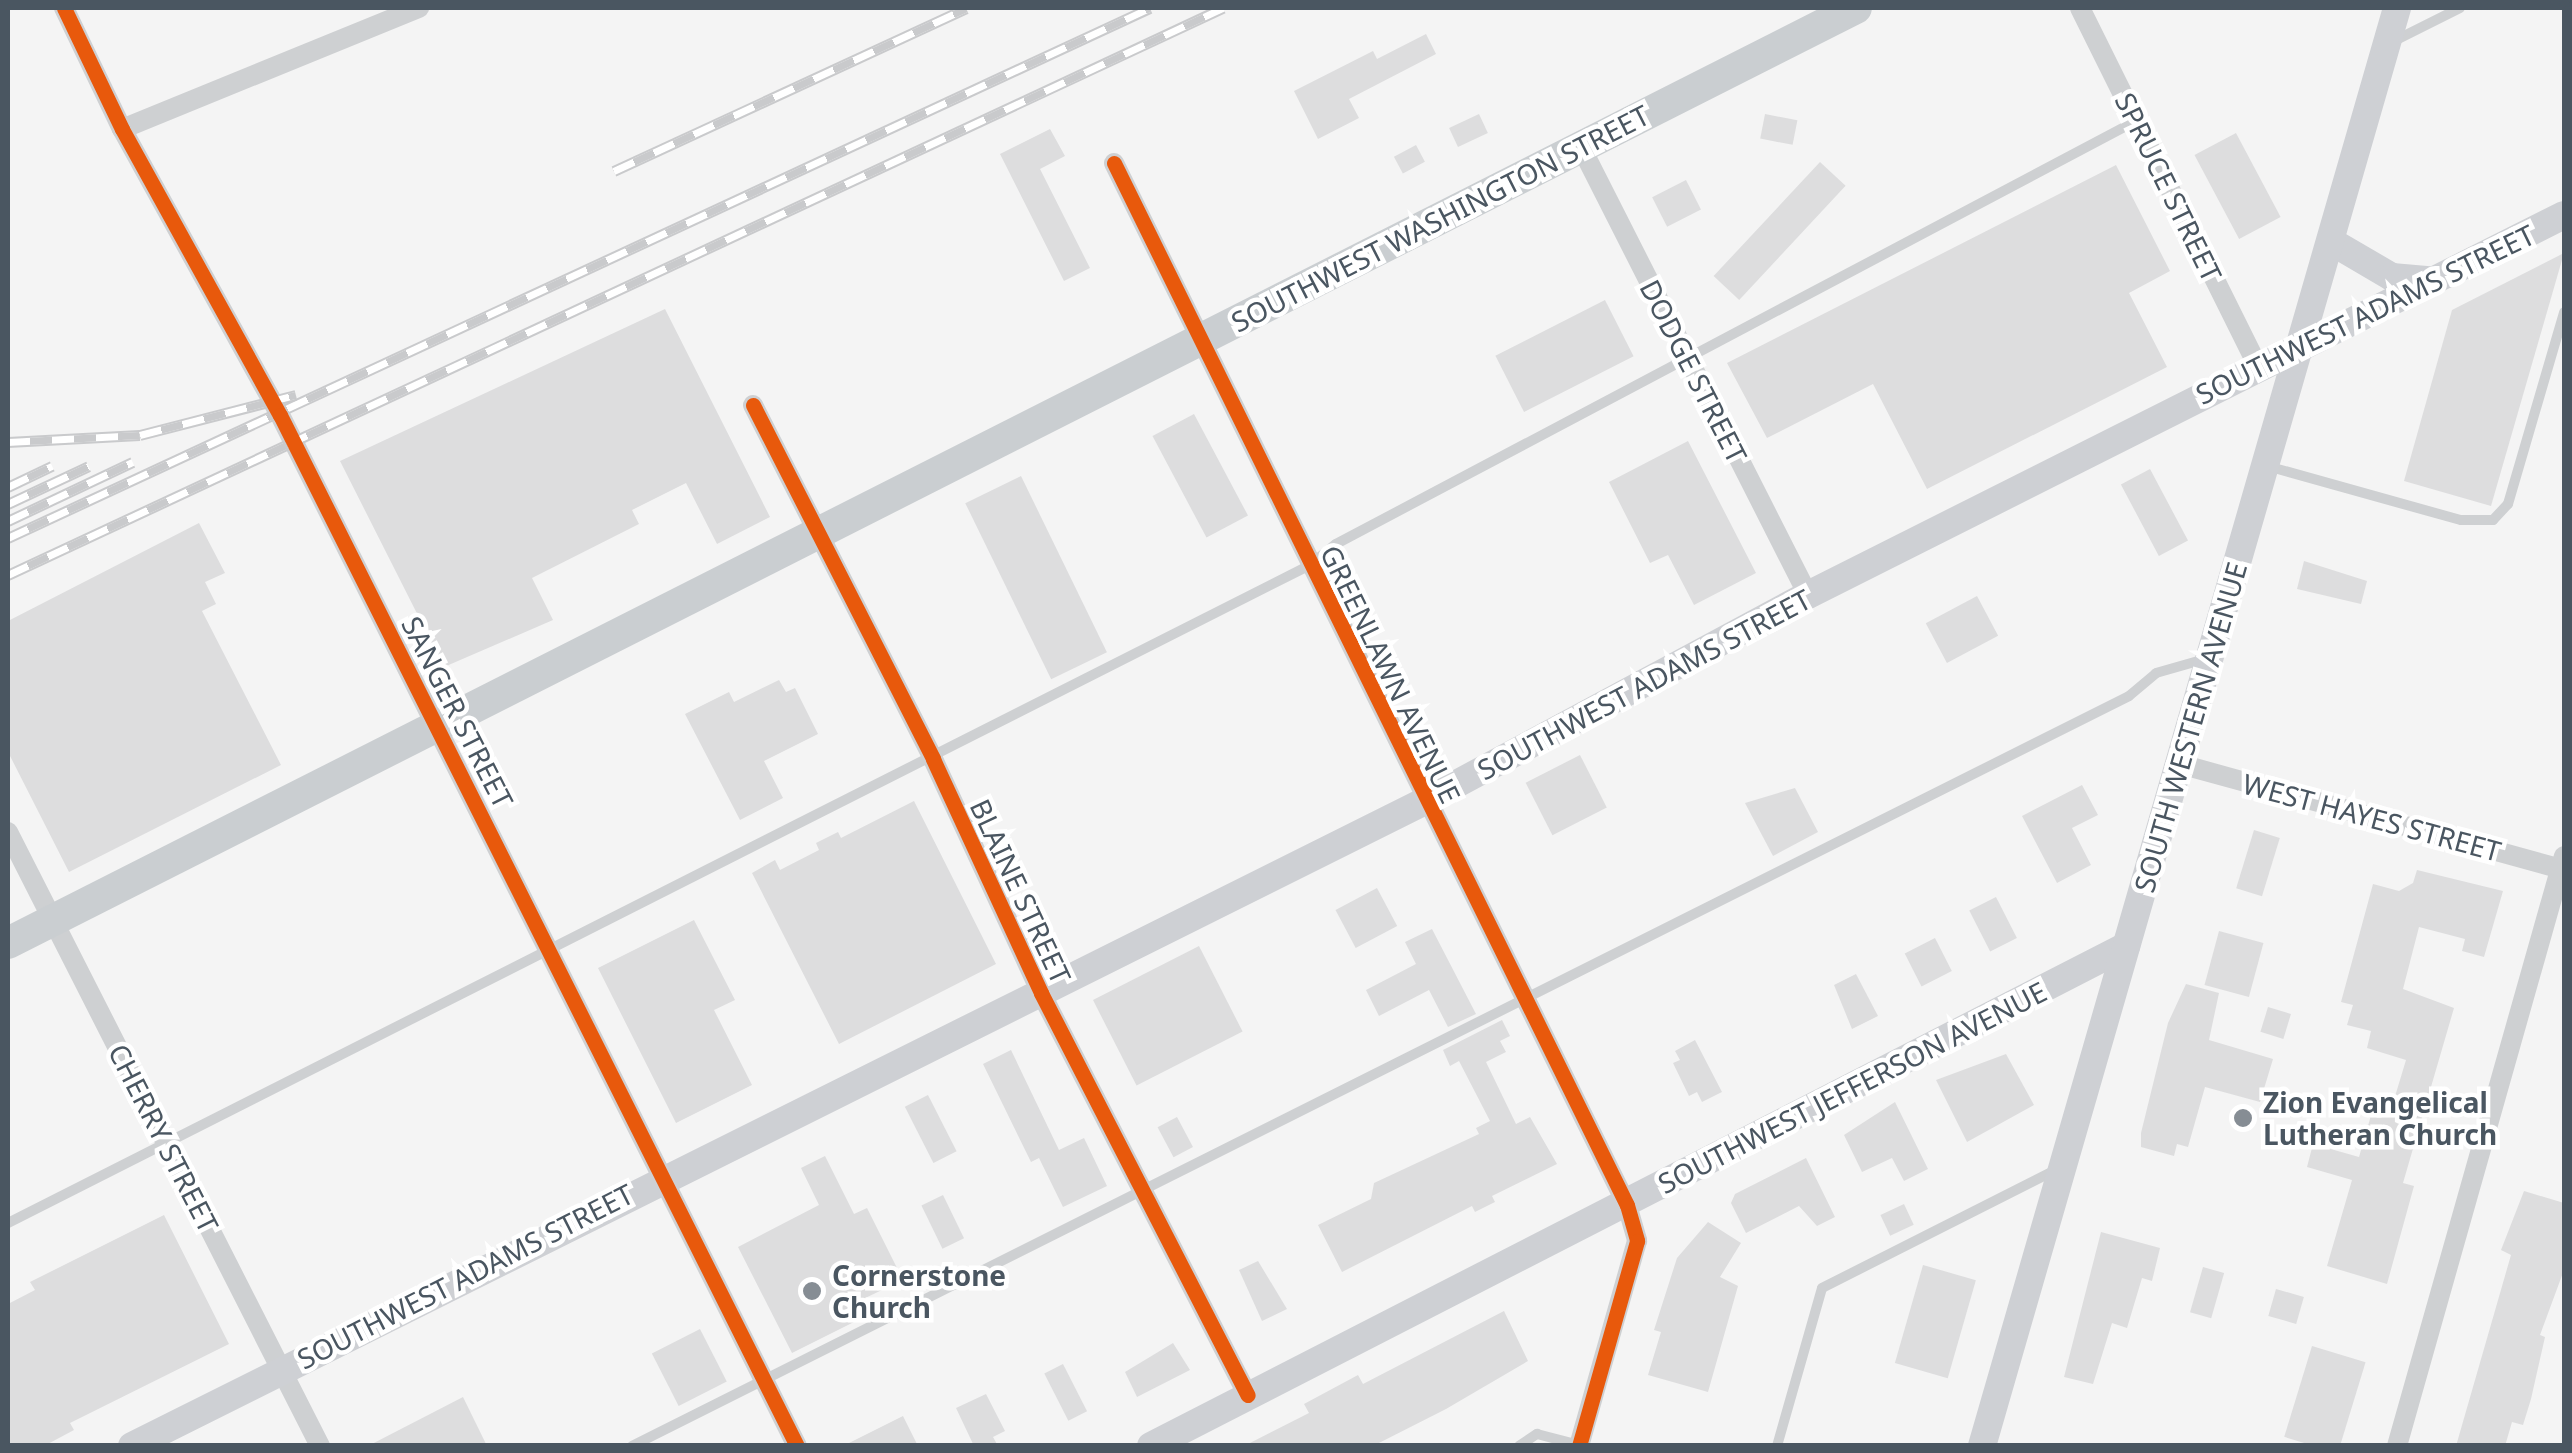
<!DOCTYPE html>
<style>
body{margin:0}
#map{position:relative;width:2572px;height:1453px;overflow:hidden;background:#f4f4f4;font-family:"Noto Sans",sans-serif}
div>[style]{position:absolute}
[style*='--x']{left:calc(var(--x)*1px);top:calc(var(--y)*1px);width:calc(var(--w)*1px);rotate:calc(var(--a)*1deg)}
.building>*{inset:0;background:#ddddde;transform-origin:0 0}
.service>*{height:10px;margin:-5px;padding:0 5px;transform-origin:5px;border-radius:5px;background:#ced0d2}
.minor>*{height:20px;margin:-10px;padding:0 10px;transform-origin:10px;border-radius:10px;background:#ced0d2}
.secondary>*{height:28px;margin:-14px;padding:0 14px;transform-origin:14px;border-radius:14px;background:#ced0d4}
.primary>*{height:32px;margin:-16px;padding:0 16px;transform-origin:16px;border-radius:16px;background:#caced1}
.rail>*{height:11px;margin-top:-5.5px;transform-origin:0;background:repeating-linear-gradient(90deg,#fff 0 22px,#c9cacc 0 44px);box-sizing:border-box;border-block:2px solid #c9cacc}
.cycleway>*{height:15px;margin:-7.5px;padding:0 7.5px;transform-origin:7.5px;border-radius:7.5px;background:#e8590c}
.dots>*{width:28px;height:28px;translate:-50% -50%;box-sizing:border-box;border:5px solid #fff;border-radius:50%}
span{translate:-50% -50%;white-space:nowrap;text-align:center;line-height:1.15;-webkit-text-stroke:9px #fff;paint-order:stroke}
.street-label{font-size:28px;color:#4a5661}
.poi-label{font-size:28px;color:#4a5661;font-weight:700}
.left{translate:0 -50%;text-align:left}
.frame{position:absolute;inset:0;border:10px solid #4a5661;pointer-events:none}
</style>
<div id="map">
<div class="building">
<div style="clip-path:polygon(1426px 34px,1436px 54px,1349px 99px,1359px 118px,1318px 139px,1294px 91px,1373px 51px,1377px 59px)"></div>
<div style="left:1479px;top:114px;width:21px;height:33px;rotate:65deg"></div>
<div style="left:1765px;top:114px;width:33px;height:25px;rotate:11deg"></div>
<div style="clip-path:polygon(1050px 129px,1065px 156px,1040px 169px,1090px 268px,1064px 281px,1000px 154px)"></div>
<div style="left:2236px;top:133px;width:95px;height:47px;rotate:62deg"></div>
<div style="left:1416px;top:145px;width:19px;height:25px;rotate:62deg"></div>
<div style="left:1820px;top:162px;width:35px;height:156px;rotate:43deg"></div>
<div style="clip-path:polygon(2116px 165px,2170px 271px,2129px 293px,2167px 367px,1927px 489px,1873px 384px,1767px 438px,1727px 363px)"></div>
<div style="left:1686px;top:180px;width:33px;height:38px;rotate:63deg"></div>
<div style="clip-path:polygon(2564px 253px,2491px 506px,2404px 481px,2452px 310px)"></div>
<div style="left:1605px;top:300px;width:63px;height:123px;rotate:63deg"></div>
<div style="clip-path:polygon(665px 309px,770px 517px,717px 544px,686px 483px,632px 510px,639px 524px,532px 578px,553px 620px,444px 667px,340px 461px)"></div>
<div style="left:1194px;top:414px;width:115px;height:47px;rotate:62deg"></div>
<div style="clip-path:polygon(1688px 441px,1756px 573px,1694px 605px,1668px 555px,1650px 563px,1609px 482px)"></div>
<div style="left:2150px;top:469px;width:81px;height:33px;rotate:62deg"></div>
<div style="left:1021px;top:476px;width:196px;height:62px;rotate:64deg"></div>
<div style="clip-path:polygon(199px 523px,225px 573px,205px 582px,216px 604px,202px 611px,281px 765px,69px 872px,8px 752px,8px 621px)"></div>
<div style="clip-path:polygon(2304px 561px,2367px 581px,2361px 604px,2297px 589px)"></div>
<div style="left:1977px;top:596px;width:45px;height:58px;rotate:62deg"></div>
<div style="clip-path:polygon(779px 680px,786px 692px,795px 688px,818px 734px,764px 761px,783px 798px,740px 820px,685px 714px,729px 692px,734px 702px)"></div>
<div style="left:1580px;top:755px;width:59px;height:61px;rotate:63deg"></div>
<div style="clip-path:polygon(2082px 785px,2098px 815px,2072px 828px,2091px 865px,2057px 883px,2022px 816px)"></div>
<div style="clip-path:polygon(1795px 788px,1818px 832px,1773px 856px,1745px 803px)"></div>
<div style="clip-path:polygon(914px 801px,996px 964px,839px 1044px,752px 873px,775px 860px,780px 870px,819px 850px,816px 843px,838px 832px,841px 838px)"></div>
<div style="left:2254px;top:830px;width:27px;height:61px;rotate:17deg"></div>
<div style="clip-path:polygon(2417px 870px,2503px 891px,2484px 957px,2462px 951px,2465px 939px,2419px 927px,2403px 989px,2454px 1008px,2403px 1183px,2414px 1186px,2387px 1284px,2327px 1266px,2352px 1180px,2307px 1167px,2313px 1144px,2359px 1157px,2376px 1098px,2393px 1103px,2406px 1060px,2367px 1048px,2371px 1031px,2347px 1025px,2353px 1005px,2341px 1002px,2373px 884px,2399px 891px,2413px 883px)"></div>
<div style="left:1377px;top:888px;width:43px;height:47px;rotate:62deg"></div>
<div style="left:1996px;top:897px;width:46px;height:30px;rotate:63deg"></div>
<div style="clip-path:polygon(694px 920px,735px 1000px,714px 1010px,752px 1085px,676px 1123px,598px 968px)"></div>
<div style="clip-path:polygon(1432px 929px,1476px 1014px,1448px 1027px,1429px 990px,1379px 1016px,1366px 990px,1416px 964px,1405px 942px)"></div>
<div style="left:2219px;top:931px;width:46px;height:56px;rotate:15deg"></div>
<div style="left:1935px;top:938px;width:37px;height:34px;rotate:63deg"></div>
<div style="left:1199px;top:946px;width:96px;height:119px;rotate:63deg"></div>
<div style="clip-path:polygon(1856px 974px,1878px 1016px,1852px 1029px,1834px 985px)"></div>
<div style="clip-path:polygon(2186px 984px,2219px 993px,2209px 1040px,2273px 1059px,2260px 1102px,2205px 1087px,2188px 1147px,2177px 1144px,2174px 1156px,2141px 1147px,2141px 1133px,2168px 1023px)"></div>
<div style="left:2268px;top:1007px;width:24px;height:26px;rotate:17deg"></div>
<div style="clip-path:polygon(1502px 1020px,1510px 1036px,1500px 1041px,1506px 1052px,1486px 1062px,1516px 1124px,1530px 1117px,1557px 1164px,1492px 1196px,1495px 1202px,1475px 1212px,1472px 1206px,1342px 1272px,1318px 1225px,1371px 1199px,1374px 1183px,1479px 1134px,1476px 1128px,1490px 1121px,1459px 1061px,1450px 1066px,1443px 1050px)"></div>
<div style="clip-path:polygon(1695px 1040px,1722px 1092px,1702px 1102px,1697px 1092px,1689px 1096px,1673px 1063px,1680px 1060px,1675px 1051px)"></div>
<div style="clip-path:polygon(1011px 1050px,1059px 1150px,1084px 1138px,1107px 1186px,1063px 1207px,1039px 1158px,1031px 1162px,983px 1064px)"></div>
<div style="clip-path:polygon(2006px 1054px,2034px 1105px,1967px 1142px,1936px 1080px)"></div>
<div style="left:928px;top:1095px;width:63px;height:26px;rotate:63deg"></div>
<div style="clip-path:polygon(1895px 1102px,1928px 1169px,1904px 1181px,1892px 1158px,1862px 1172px,1844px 1135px)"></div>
<div style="left:1177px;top:1117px;width:34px;height:22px;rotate:62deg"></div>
<div style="clip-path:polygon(825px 1156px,854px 1214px,867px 1208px,903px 1280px,861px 1300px,868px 1315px,792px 1353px,738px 1247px,819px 1205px,801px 1168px)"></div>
<div style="clip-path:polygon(1806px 1158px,1835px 1217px,1817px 1226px,1799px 1206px,1746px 1233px,1731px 1203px,1735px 1194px)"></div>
<div style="clip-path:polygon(2524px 1191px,2564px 1203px,2564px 1270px,2540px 1335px,2545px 1337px,2531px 1399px,2523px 1425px,2512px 1422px,2505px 1446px,2456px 1446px,2511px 1255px,2501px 1250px)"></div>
<div style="left:943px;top:1195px;width:48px;height:24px;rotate:64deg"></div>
<div style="left:1904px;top:1204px;width:23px;height:26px;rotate:65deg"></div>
<div style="clip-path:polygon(164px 1215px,229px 1344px,70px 1423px,74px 1430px,44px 1446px,8px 1446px,8px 1304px,35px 1290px,30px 1282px)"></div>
<div style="clip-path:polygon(1708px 1222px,1741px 1243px,1720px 1277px,1738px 1286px,1708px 1392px,1648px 1375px,1661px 1332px,1654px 1330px,1677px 1258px)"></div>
<div style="clip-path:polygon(2101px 1232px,2160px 1248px,2152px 1281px,2142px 1278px,2127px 1328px,2112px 1323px,2093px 1384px,2064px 1377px)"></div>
<div style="clip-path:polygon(1258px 1261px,1287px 1309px,1262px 1321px,1239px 1270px)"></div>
<div style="left:1923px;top:1265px;width:55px;height:102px;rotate:16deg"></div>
<div style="left:2203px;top:1267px;width:22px;height:47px;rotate:16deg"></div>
<div style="left:2276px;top:1289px;width:29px;height:28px;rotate:16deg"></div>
<div style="clip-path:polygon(1504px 1311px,1528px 1361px,1446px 1409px,1373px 1446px,1244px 1446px,1309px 1413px,1304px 1404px,1358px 1375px,1363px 1384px)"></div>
<div style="left:700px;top:1329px;width:59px;height:54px;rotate:63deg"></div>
<div style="clip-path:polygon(1173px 1343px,1190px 1370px,1137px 1397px,1125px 1372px)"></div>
<div style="left:2312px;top:1346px;width:56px;height:95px;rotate:17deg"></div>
<div style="left:1063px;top:1364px;width:53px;height:21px;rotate:63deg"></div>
<div style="clip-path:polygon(986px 1394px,1005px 1431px,993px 1437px,998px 1446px,974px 1446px,956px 1408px)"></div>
<div style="clip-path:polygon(463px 1397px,487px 1446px,368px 1446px)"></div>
<div style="clip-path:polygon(903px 1416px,918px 1446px,843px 1446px)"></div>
</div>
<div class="service">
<div style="--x:2392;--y:42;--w:76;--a:-26.6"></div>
<div style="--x:2267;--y:466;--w:201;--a:15.6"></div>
<div style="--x:2461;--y:520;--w:32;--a:0"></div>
<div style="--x:2493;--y:520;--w:22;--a:-47"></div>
<div style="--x:2508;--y:504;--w:200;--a:-73.7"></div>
<div style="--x:8;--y:1223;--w:1459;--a:-26.81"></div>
<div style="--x:1310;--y:565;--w:33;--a:-39"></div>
<div style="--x:1336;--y:544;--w:905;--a:-27.87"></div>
<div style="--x:632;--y:1446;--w:1674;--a:-26.61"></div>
<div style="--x:2129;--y:696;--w:35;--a:-40"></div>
<div style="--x:2156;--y:673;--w:51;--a:-15.9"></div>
<div style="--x:1519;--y:1446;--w:22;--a:-34"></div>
<div style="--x:1537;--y:1434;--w:43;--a:14.7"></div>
<div style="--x:1777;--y:1446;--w:164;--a:-74.1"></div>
<div style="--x:1822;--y:1288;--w:260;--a:-26.8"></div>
</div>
<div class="minor">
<div style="--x:64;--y:8;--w:134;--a:64.4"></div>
<div style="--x:122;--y:129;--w:327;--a:61.1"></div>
<div style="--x:280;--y:415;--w:1153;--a:63.37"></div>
<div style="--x:2080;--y:8;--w:400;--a:63.6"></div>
<div style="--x:122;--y:129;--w:321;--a:-22.2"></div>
<div style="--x:1581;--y:147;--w:502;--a:63.13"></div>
<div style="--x:1114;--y:163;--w:1161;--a:63.79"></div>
<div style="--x:1627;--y:1205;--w:37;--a:74"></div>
<div style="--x:1637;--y:1241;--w:213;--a:105.8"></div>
<div style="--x:753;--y:405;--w:397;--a:63"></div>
<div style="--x:933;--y:759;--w:258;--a:65.2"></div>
<div style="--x:1041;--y:993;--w:452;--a:62.8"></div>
<div style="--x:2180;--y:764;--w:398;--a:15.4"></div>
<div style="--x:8;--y:832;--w:689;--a:63.06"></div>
<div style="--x:2397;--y:1446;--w:613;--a:-74.2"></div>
</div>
<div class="secondary">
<div style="--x:2332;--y:242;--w:69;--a:30.3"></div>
<div style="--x:2392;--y:277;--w:37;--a:5"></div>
<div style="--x:132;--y:1446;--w:1445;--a:-26.51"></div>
<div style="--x:1425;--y:801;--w:435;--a:-28.3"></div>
<div style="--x:1808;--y:595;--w:846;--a:-26.69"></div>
<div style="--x:1151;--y:1446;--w:1096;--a:-27.15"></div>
<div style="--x:1982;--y:1446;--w:1497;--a:-73.9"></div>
</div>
<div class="primary">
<div style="--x:8;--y:943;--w:2071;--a:-26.84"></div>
</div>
<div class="rail">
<div style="--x:614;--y:171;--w:388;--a:-24.8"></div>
<div style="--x:8;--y:442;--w:132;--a:-3"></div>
<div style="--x:140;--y:435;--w:161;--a:-14.4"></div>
<div style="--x:8;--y:487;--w:49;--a:-25.5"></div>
<div style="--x:8;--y:504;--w:89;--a:-25.1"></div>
<div style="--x:8;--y:521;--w:138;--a:-25.3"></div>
<div style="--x:8;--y:538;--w:1259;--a:-24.9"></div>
<div style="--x:8;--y:575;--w:1341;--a:-25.02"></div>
</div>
<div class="cycleway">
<div style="--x:64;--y:8;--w:134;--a:64.4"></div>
<div style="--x:122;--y:129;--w:327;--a:61.1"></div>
<div style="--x:280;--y:415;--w:1153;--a:63.37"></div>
<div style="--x:1114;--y:163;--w:1161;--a:63.79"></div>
<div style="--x:1627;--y:1205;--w:37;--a:74"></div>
<div style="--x:1637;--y:1241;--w:213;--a:105.8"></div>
<div style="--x:753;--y:405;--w:397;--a:63"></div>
<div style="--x:933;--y:759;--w:258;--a:65.2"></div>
<div style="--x:1041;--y:993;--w:452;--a:62.8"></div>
</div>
<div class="dots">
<div style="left:2243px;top:1118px;background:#868d94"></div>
<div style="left:812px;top:1291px;background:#868d94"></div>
</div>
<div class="street-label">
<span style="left:2169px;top:187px;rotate:64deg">SPRUCE STREET</span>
<span style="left:1440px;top:218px;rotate:-27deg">SOUTHWEST WASHINGTON STREET</span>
<span style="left:2365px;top:314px;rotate:-26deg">SOUTHWEST ADAMS STREET</span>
<span style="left:1694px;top:371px;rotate:63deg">DODGE STREET</span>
<span style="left:1391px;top:674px;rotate:64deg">GREENLAWN AVENUE</span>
<span style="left:1644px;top:684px;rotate:-28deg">SOUTHWEST ADAMS STREET</span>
<span style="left:458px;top:712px;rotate:63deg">SANGER STREET</span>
<span style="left:2190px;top:727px;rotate:-74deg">SOUTH WESTERN AVENUE</span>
<span style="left:2372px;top:817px;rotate:15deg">WEST HAYES STREET</span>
<span style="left:1021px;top:891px;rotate:65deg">BLAINE STREET</span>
<span style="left:1852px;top:1087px;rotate:-27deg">SOUTHWEST JEFFERSON AVENUE</span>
<span style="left:164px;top:1138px;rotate:63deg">CHERRY STREET</span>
<span style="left:465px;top:1276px;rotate:-27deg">SOUTHWEST ADAMS STREET</span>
</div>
<div class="poi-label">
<span class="left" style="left:2263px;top:1118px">Zion Evangelical<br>Lutheran Church</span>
<span class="left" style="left:832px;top:1291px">Cornerstone<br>Church</span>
</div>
<div class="frame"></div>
</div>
